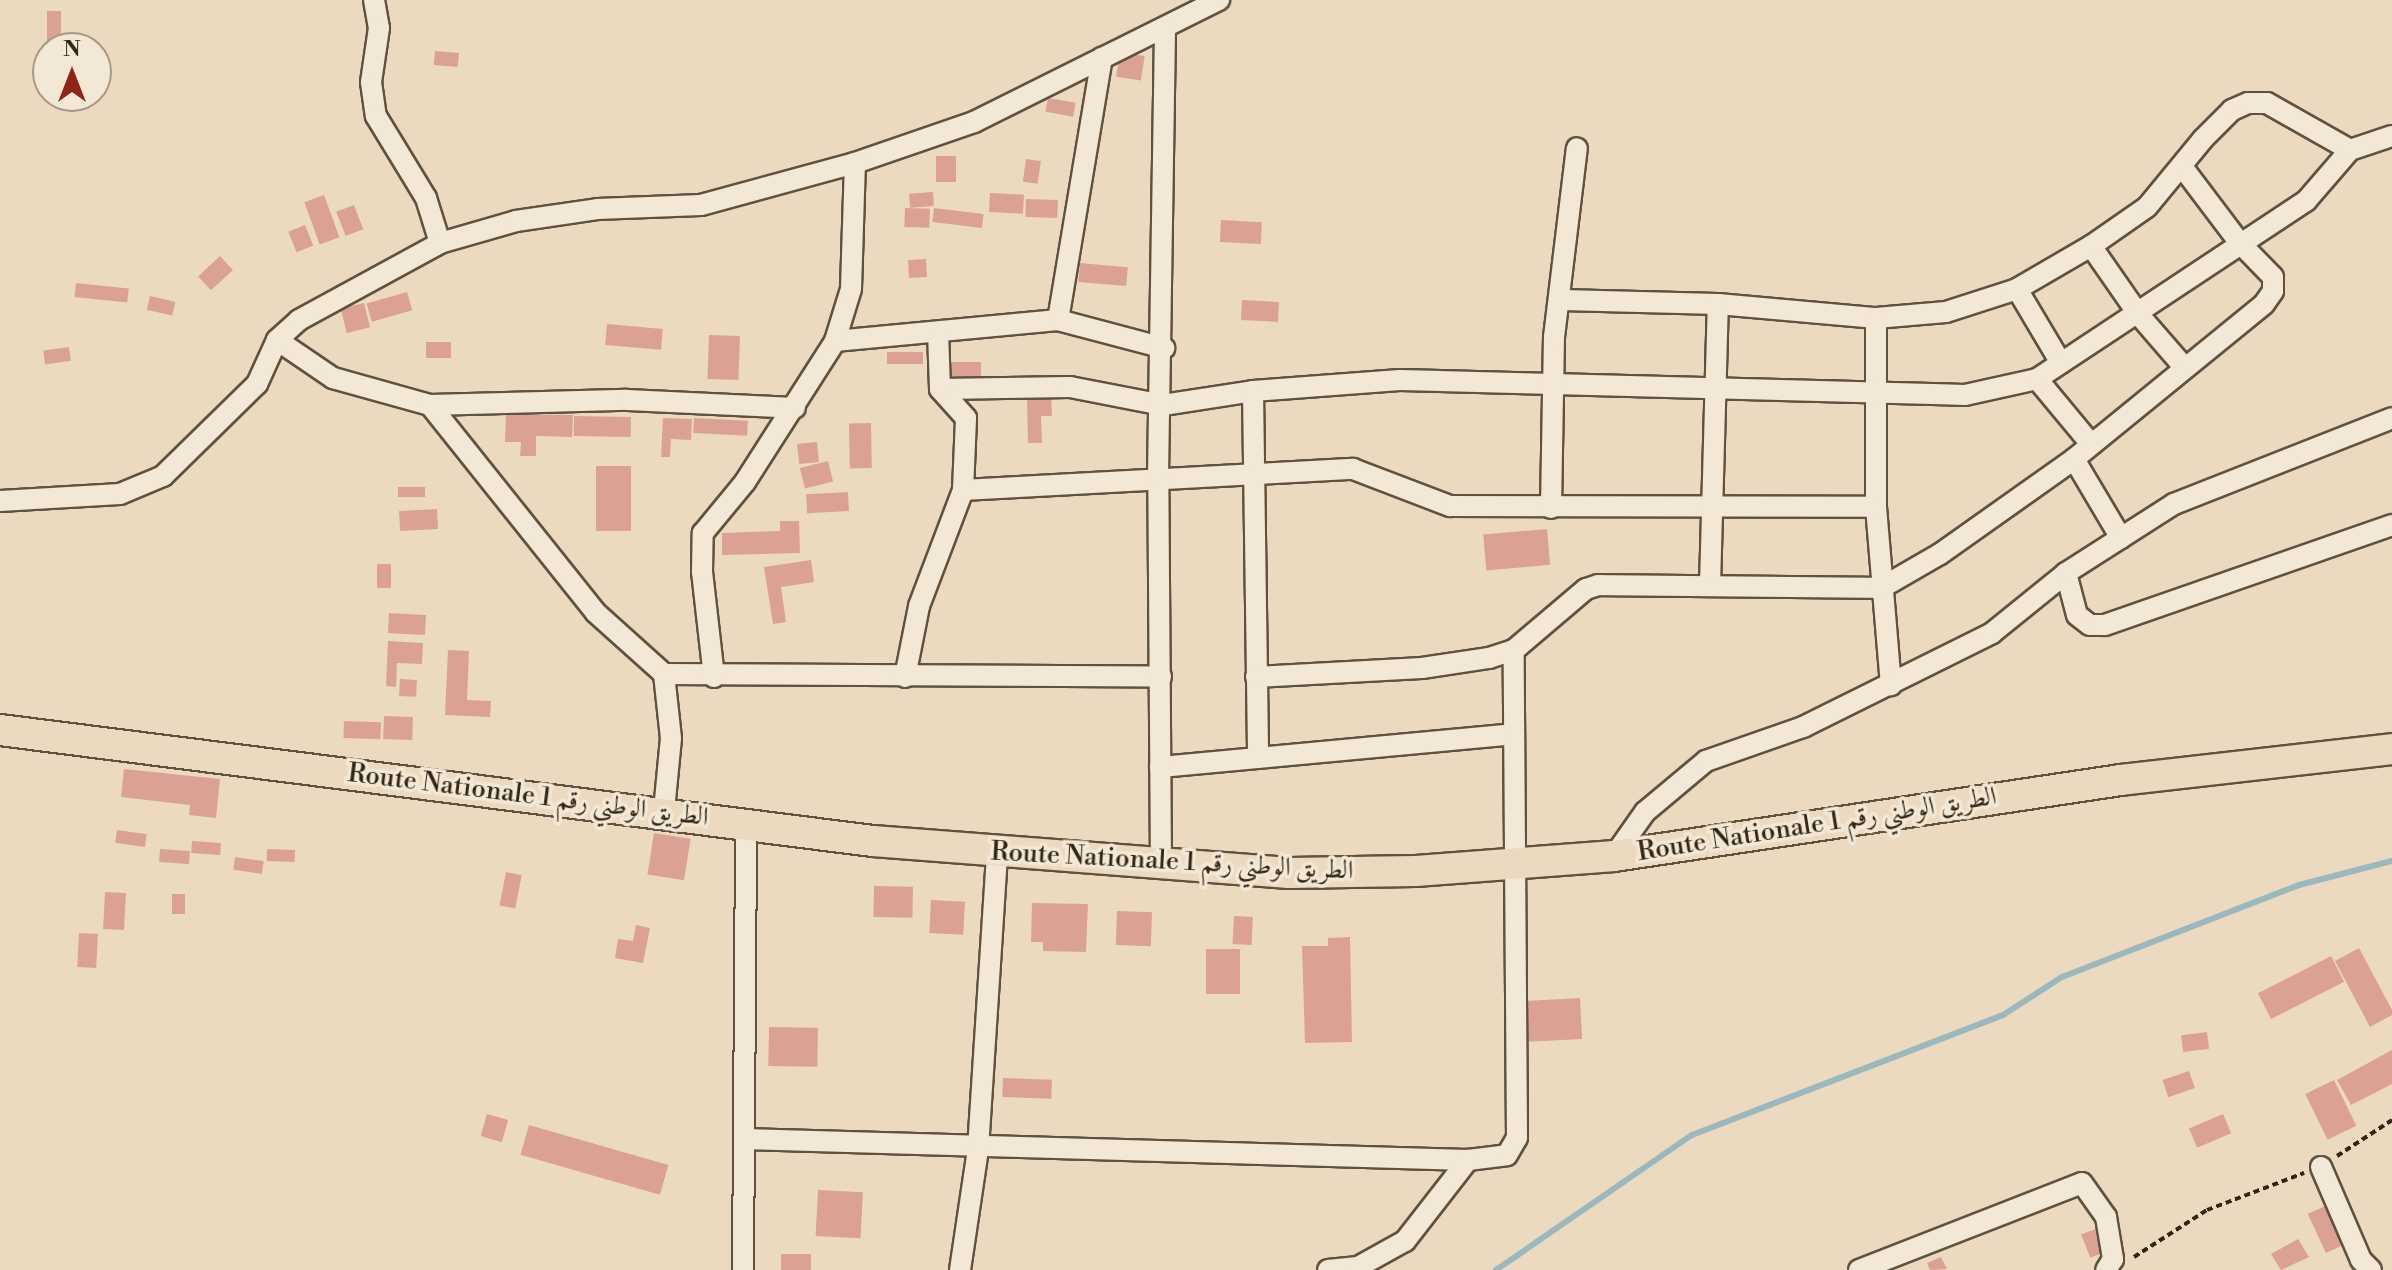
<!DOCTYPE html>
<meta charset="utf-8">
<style>
body{margin:0}
#map{position:relative;width:2392px;height:1270px;overflow:hidden;background:#ecdac0;font-family:"Libre Bodoni",Amiri,serif}
div>[style]{position:absolute}
[style*='--x']{left:calc(var(--x)*1px);top:calc(var(--y)*1px);width:calc(var(--w)*1px);rotate:calc(var(--a)*1deg)}
.stream>*{height:6px;margin:-3px;padding:0 3px;transform-origin:3px;border-radius:3px;background:#9cb8bc}
.building>*{inset:0;background:#dca195;transform-origin:0 0}
.path>*{height:4px;margin-top:-2px;transform-origin:0;background:repeating-linear-gradient(90deg,#312514 0 6px,transparent 0 10px)}
.roads{filter:drop-shadow(2px 0 #60523f) drop-shadow(-2px 0 #60523f) drop-shadow(0 2px #60523f) drop-shadow(0 -2px #60523f)}
.minor>*{height:20px;margin:-10px;padding:0 10px;transform-origin:10px;border-radius:10px;background:#f3e7d6}
.highway>*{height:30px;margin:-15px;padding:0 15px;transform-origin:15px;border-radius:15px;background:#ecdac0}
span{translate:-50% -50%;white-space:nowrap;text-align:center;line-height:1.15;-webkit-text-stroke:7px #f3e7d6;paint-order:stroke}
.street-label{font-size:26px;color:#312514}
.north{position:absolute;left:32px;top:32px;width:80px;height:80px;box-sizing:border-box;background:#f3e7d6;border:2px solid #a59988;border-radius:50%;rotate:0deg;font-size:22px;font-weight:700;line-height:32px;text-align:center;color:#312514}
.north::after{content:'';display:block;margin:auto;width:28px;height:36px;background:#8f2418;clip-path:polygon(50% 0,100% 100%,50% 72%,0 100%)}
</style>
<div id="map">
<div class="stream">
<div style="--x:1496;--y:1270;--w:238;--a:-34.6"></div>
<div style="--x:1692;--y:1135;--w:333;--a:-21.1"></div>
<div style="--x:2003;--y:1015;--w:70;--a:-32.8"></div>
<div style="--x:2062;--y:977;--w:254;--a:-21.2"></div>
<div style="--x:2299;--y:885;--w:96;--a:-14.5"></div>
</div>
<div class="building">
<div style="left:47px;top:11px;width:14px;height:30px"></div>
<div style="left:435px;top:51px;width:24px;height:14px;rotate:5deg"></div>
<div style="left:1120px;top:52px;width:25px;height:25px;rotate:9deg"></div>
<div style="left:1048px;top:98px;width:28px;height:14px;rotate:10deg"></div>
<div style="left:936px;top:156px;width:20px;height:26px"></div>
<div style="left:1026px;top:159px;width:15px;height:23px;rotate:8deg"></div>
<div style="left:933px;top:192px;width:14px;height:24px;rotate:86deg"></div>
<div style="left:990px;top:193px;width:34px;height:19px;rotate:3deg"></div>
<div style="left:324px;top:195px;width:45px;height:21px;rotate:70deg"></div>
<div style="left:1026px;top:199px;width:32px;height:18px;rotate:2deg"></div>
<div style="left:354px;top:205px;width:26px;height:19px;rotate:69deg"></div>
<div style="left:905px;top:208px;width:25px;height:19px;rotate:2deg"></div>
<div style="left:934px;top:208px;width:50px;height:14px;rotate:7deg"></div>
<div style="left:1221px;top:220px;width:41px;height:22px;rotate:3deg"></div>
<div style="left:305px;top:225px;width:22px;height:18px;rotate:68deg"></div>
<div style="left:220px;top:256px;width:19px;height:30px;rotate:47deg"></div>
<div style="left:926px;top:259px;width:18px;height:18px;rotate:87deg"></div>
<div style="left:1080px;top:263px;width:48px;height:19px;rotate:5deg"></div>
<div style="left:76px;top:283px;width:53px;height:14px;rotate:6deg"></div>
<div style="left:407px;top:292px;width:19px;height:42px;rotate:74deg"></div>
<div style="left:150px;top:296px;width:26px;height:14px;rotate:13deg"></div>
<div style="left:1242px;top:300px;width:37px;height:20px;rotate:3deg"></div>
<div style="left:364px;top:303px;width:25px;height:24px;rotate:76deg"></div>
<div style="left:607px;top:324px;width:56px;height:21px;rotate:5deg"></div>
<div style="left:709px;top:335px;width:31px;height:44px;rotate:2deg"></div>
<div style="left:426px;top:342px;width:25px;height:16px"></div>
<div style="left:69px;top:347px;width:14px;height:26px;rotate:82deg"></div>
<div style="left:923px;top:352px;width:12px;height:36px;rotate:90deg"></div>
<div style="left:948px;top:362px;width:33px;height:15px"></div>
<div style="clip-path:polygon(1051px 396px,1052px 416px,1041px 416px,1042px 443px,1028px 443px,1027px 397px)"></div>
<div style="clip-path:polygon(506px 414px,573px 415px,572px 437px,536px 436px,536px 456px,520px 456px,521px 442px,505px 442px)"></div>
<div style="left:574px;top:416px;width:57px;height:20px;rotate:1deg"></div>
<div style="clip-path:polygon(663px 418px,692px 419px,691px 440px,671px 439px,670px 457px,661px 457px)"></div>
<div style="left:694px;top:418px;width:54px;height:15px;rotate:3deg"></div>
<div style="left:871px;top:423px;width:45px;height:22px;rotate:89deg"></div>
<div style="left:817px;top:442px;width:20px;height:20px;rotate:84deg"></div>
<div style="left:828px;top:461px;width:21px;height:29px;rotate:76deg"></div>
<div style="left:596px;top:466px;width:35px;height:65px"></div>
<div style="left:398px;top:487px;width:27px;height:10px"></div>
<div style="left:848px;top:492px;width:19px;height:42px;rotate:87deg"></div>
<div style="left:437px;top:509px;width:20px;height:38px;rotate:87deg"></div>
<div style="clip-path:polygon(780px 521px,799px 521px,800px 553px,722px 555px,722px 533px,780px 531px)"></div>
<div style="left:1547px;top:529px;width:36px;height:64px;rotate:85deg"></div>
<div style="clip-path:polygon(811px 560px,814px 582px,781px 587px,786px 622px,773px 624px,764px 567px)"></div>
<div style="left:377px;top:564px;width:14px;height:24px"></div>
<div style="left:389px;top:613px;width:37px;height:20px;rotate:3deg"></div>
<div style="clip-path:polygon(388px 641px,423px 643px,422px 664px,397px 663px,396px 687px,386px 686px)"></div>
<div style="clip-path:polygon(448px 650px,469px 651px,467px 700px,491px 701px,490px 717px,445px 715px)"></div>
<div style="left:400px;top:679px;width:17px;height:17px;rotate:3deg"></div>
<div style="left:384px;top:716px;width:29px;height:23px;rotate:2deg"></div>
<div style="left:344px;top:721px;width:37px;height:17px;rotate:2deg"></div>
<div style="clip-path:polygon(124px 769px,220px 779px,216px 818px,189px 815px,190px 805px,121px 797px)"></div>
<div style="left:117px;top:830px;width:30px;height:13px;rotate:8deg"></div>
<div style="left:654px;top:833px;width:37px;height:42px;rotate:9deg"></div>
<div style="left:192px;top:841px;width:29px;height:12px;rotate:4deg"></div>
<div style="left:160px;top:849px;width:30px;height:13px;rotate:4deg"></div>
<div style="left:267px;top:849px;width:28px;height:12px;rotate:2deg"></div>
<div style="left:235px;top:857px;width:29px;height:13px;rotate:8deg"></div>
<div style="left:506px;top:872px;width:16px;height:34px;rotate:11deg"></div>
<div style="left:874px;top:886px;width:39px;height:31px;rotate:1deg"></div>
<div style="left:105px;top:892px;width:21px;height:37px;rotate:3deg"></div>
<div style="left:172px;top:894px;width:13px;height:20px"></div>
<div style="left:931px;top:900px;width:34px;height:33px;rotate:3deg"></div>
<div style="clip-path:polygon(1032px 903px,1088px 904px,1086px 952px,1043px 951px,1043px 942px,1031px 942px)"></div>
<div style="left:1117px;top:911px;width:35px;height:34px;rotate:2deg"></div>
<div style="left:1234px;top:916px;width:19px;height:28px;rotate:3deg"></div>
<div style="clip-path:polygon(636px 925px,650px 928px,643px 963px,615px 958px,618px 939px,633px 941px)"></div>
<div style="left:79px;top:933px;width:19px;height:34px;rotate:3deg"></div>
<div style="clip-path:polygon(1350px 937px,1352px 1042px,1305px 1043px,1302px 946px,1328px 946px,1328px 938px)"></div>
<div style="clip-path:polygon(2359px 948px,2392px 1010px,2392px 1015px,2370px 1027px,2335px 961px)"></div>
<div style="left:1206px;top:949px;width:34px;height:45px"></div>
<div style="left:2331px;top:956px;width:29px;height:82px;rotate:63deg"></div>
<div style="left:1580px;top:998px;width:41px;height:55px;rotate:87deg"></div>
<div style="left:769px;top:1027px;width:49px;height:39px;rotate:1deg"></div>
<div style="left:2207px;top:1032px;width:17px;height:26px;rotate:83deg"></div>
<div style="clip-path:polygon(2392px 1050px,2392px 1084px,2351px 1105px,2337px 1080px)"></div>
<div style="left:2189px;top:1071px;width:18px;height:28px;rotate:71deg"></div>
<div style="left:1003px;top:1078px;width:49px;height:19px;rotate:2deg"></div>
<div style="left:2334px;top:1080px;width:51px;height:32px;rotate:64deg"></div>
<div style="left:487px;top:1114px;width:22px;height:23px;rotate:16deg"></div>
<div style="left:2223px;top:1114px;width:21px;height:37px;rotate:67deg"></div>
<div style="left:529px;top:1125px;width:145px;height:31px;rotate:16deg"></div>
<div style="left:818px;top:1190px;width:45px;height:46px;rotate:3deg"></div>
<div style="left:2325px;top:1206px;width:43px;height:19px;rotate:65deg"></div>
<div style="left:2098px;top:1228px;width:25px;height:18px;rotate:69deg"></div>
<div style="clip-path:polygon(2298px 1239px,2309px 1257px,2281px 1270px,2271px 1254px)"></div>
<div style="left:781px;top:1254px;width:30px;height:16px"></div>
<div style="clip-path:polygon(1941px 1257px,1947px 1269px,1930px 1270px,1927px 1263px)"></div>
</div>
<div class="path">
<div style="--x:2337;--y:1156;--w:66;--a:-33.2"></div>
<div style="--x:2134;--y:1257;--w:87;--a:-32.8"></div>
<div style="--x:2207;--y:1210;--w:104;--a:-20.9"></div>
</div>
<div class="roads">
<div class="minor">
<div style="--x:374;--y:0;--w:28;--a:80"></div>
<div style="--x:379;--y:28;--w:55;--a:98.4"></div>
<div style="--x:371;--y:82;--w:34;--a:82"></div>
<div style="--x:376;--y:116;--w:96;--a:58.6"></div>
<div style="--x:426;--y:198;--w:47;--a:72.7"></div>
<div style="--x:2091;--y:246;--w:84;--a:55.2"></div>
<div style="--x:2139;--y:315;--w:69;--a:49.1"></div>
<div style="--x:2017;--y:289;--w:86;--a:59.3"></div>
<div style="--x:1562;--y:300;--w:156;--a:1.5"></div>
<div style="--x:1718;--y:304;--w:159;--a:5.1"></div>
<div style="--x:1876;--y:318;--w:70;--a:-4.9"></div>
<div style="--x:1946;--y:312;--w:75;--a:-17.9"></div>
<div style="--x:2017;--y:289;--w:86;--a:-30.2"></div>
<div style="--x:2091;--y:246;--w:68;--a:-34.9"></div>
<div style="--x:2147;--y:207;--w:88;--a:-50.5"></div>
<div style="--x:2203;--y:139;--w:41;--a:-45"></div>
<div style="--x:2232;--y:110;--w:17;--a:-24"></div>
<div style="--x:2248;--y:103;--w:19;--a:0"></div>
<div style="--x:2267;--y:103;--w:95;--a:29.5"></div>
<div style="--x:1876;--y:318;--w:189;--a:90"></div>
<div style="--x:1876;--y:507;--w:179;--a:85.2"></div>
<div style="--x:1058;--y:320;--w:266;--a:-80.5"></div>
<div style="--x:277;--y:340;--w:68;--a:34.2"></div>
<div style="--x:333;--y:378;--w:101;--a:15.6"></div>
<div style="--x:430;--y:405;--w:265;--a:51.4"></div>
<div style="--x:595;--y:612;--w:93;--a:41.9"></div>
<div style="--x:664;--y:674;--w:64;--a:83.8"></div>
<div style="--x:671;--y:738;--w:73;--a:95.5"></div>
<div style="--x:835;--y:341;--w:224;--a:-5.4"></div>
<div style="--x:1058;--y:320;--w:110;--a:14.8"></div>
<div style="--x:2037;--y:379;--w:85;--a:50.3"></div>
<div style="--x:940;--y:389;--w:130;--a:-0.9"></div>
<div style="--x:1070;--y:387;--w:95;--a:11"></div>
<div style="--x:1163;--y:405;--w:91;--a:-8.8"></div>
<div style="--x:1253;--y:391;--w:147;--a:-4.3"></div>
<div style="--x:1400;--y:380;--w:565;--a:1.52"></div>
<div style="--x:1965;--y:395;--w:74;--a:-12.5"></div>
<div style="--x:2037;--y:379;--w:323;--a:-33.5"></div>
<div style="--x:2306;--y:201;--w:67;--a:-49.2"></div>
<div style="--x:2350;--y:150;--w:44;--a:-18.4"></div>
<div style="--x:1253;--y:391;--w:367;--a:89.2"></div>
<div style="--x:430;--y:405;--w:197;--a:-1.5"></div>
<div style="--x:627;--y:400;--w:168;--a:2.7"></div>
<div style="--x:2074;--y:459;--w:92;--a:59.3"></div>
<div style="--x:963;--y:490;--w:391;--a:-3.1"></div>
<div style="--x:1353;--y:469;--w:104;--a:20.9"></div>
<div style="--x:1450;--y:506;--w:426;--a:0.1"></div>
<div style="--x:0;--y:501;--w:120;--a:-3.3"></div>
<div style="--x:120;--y:494;--w:47;--a:-22.7"></div>
<div style="--x:163;--y:476;--w:132;--a:-44.4"></div>
<div style="--x:257;--y:384;--w:48;--a:-65.6"></div>
<div style="--x:277;--y:340;--w:30;--a:-42"></div>
<div style="--x:299;--y:320;--w:161;--a:-28.6"></div>
<div style="--x:440;--y:243;--w:79;--a:-16.1"></div>
<div style="--x:516;--y:221;--w:82;--a:-8.4"></div>
<div style="--x:597;--y:209;--w:104;--a:-2.2"></div>
<div style="--x:701;--y:205;--w:160;--a:-15.3"></div>
<div style="--x:855;--y:163;--w:126;--a:-19"></div>
<div style="--x:974;--y:122;--w:274;--a:-26.5"></div>
<div style="--x:1551;--y:508;--w:171;--a:-89"></div>
<div style="--x:1554;--y:337;--w:190;--a:-83.1"></div>
<div style="--x:2066;--y:573;--w:43;--a:75.3"></div>
<div style="--x:2077;--y:615;--w:16;--a:38"></div>
<div style="--x:2090;--y:625;--w:15;--a:0"></div>
<div style="--x:2105;--y:625;--w:304;--a:-19.2"></div>
<div style="--x:1710;--y:585;--w:281;--a:-88.4"></div>
<div style="--x:664;--y:674;--w:497;--a:0.3"></div>
<div style="--x:714;--y:677;--w:106;--a:-96.5"></div>
<div style="--x:702;--y:572;--w:39;--a:-89"></div>
<div style="--x:703;--y:533;--w:66;--a:-50.5"></div>
<div style="--x:745;--y:482;--w:167;--a:-57.4"></div>
<div style="--x:835;--y:341;--w:54;--a:-72.9"></div>
<div style="--x:851;--y:289;--w:126;--a:-88.2"></div>
<div style="--x:905;--y:677;--w:72;--a:-78.8"></div>
<div style="--x:919;--y:606;--w:124;--a:-69.2"></div>
<div style="--x:963;--y:490;--w:72;--a:-87.6"></div>
<div style="--x:966;--y:418;--w:39;--a:-132"></div>
<div style="--x:940;--y:389;--w:56;--a:-92"></div>
<div style="--x:1256;--y:677;--w:166;--a:-3.1"></div>
<div style="--x:1422;--y:668;--w:68;--a:-8.5"></div>
<div style="--x:1489;--y:658;--w:26;--a:-18"></div>
<div style="--x:1514;--y:650;--w:94;--a:-40.3"></div>
<div style="--x:1586;--y:589;--w:13;--a:-18"></div>
<div style="--x:1598;--y:585;--w:283;--a:0.6"></div>
<div style="--x:1881;--y:588;--w:68;--a:-30"></div>
<div style="--x:1940;--y:554;--w:164;--a:-35.3"></div>
<div style="--x:2074;--y:459;--w:245;--a:-39.2"></div>
<div style="--x:2264;--y:304;--w:16;--a:-55"></div>
<div style="--x:2273;--y:291;--w:14;--a:-90"></div>
<div style="--x:2273;--y:277;--w:49;--a:-134.2"></div>
<div style="--x:2239;--y:242;--w:93;--a:-127.1"></div>
<div style="--x:1160;--y:767;--w:355;--a:-5.3"></div>
<div style="--x:1614;--y:856;--w:54;--a:-54.8"></div>
<div style="--x:1645;--y:812;--w:80;--a:-39.9"></div>
<div style="--x:1706;--y:761;--w:103;--a:-19.3"></div>
<div style="--x:1803;--y:727;--w:211;--a:-26.4"></div>
<div style="--x:1992;--y:633;--w:95;--a:-39"></div>
<div style="--x:2066;--y:573;--w:128;--a:-32.6"></div>
<div style="--x:2174;--y:504;--w:234;--a:-21.5"></div>
<div style="--x:1161;--y:866;--w:390;--a:-90.4"></div>
<div style="--x:1158;--y:476;--w:447;--a:-89.1"></div>
<div style="--x:744;--y:1139;--w:724;--a:1.66"></div>
<div style="--x:1468;--y:1160;--w:39;--a:-7"></div>
<div style="--x:1507;--y:1155;--w:20;--a:-60"></div>
<div style="--x:1517;--y:1138;--w:488;--a:-90.4"></div>
<div style="--x:2321;--y:1167;--w:101;--a:66.7"></div>
<div style="--x:2361;--y:1260;--w:14;--a:45"></div>
<div style="--x:743;--y:1270;--w:448;--a:-89.6"></div>
<div style="--x:960;--y:1270;--w:122;--a:-81.5"></div>
<div style="--x:978;--y:1149;--w:297;--a:-86.3"></div>
<div style="--x:1328;--y:1270;--w:30;--a:-6"></div>
<div style="--x:1358;--y:1267;--w:54;--a:-29"></div>
<div style="--x:1405;--y:1241;--w:103;--a:-52.1"></div>
<div style="--x:1859;--y:1270;--w:239;--a:-21.3"></div>
<div style="--x:2082;--y:1183;--w:42;--a:54.8"></div>
<div style="--x:2106;--y:1217;--w:43;--a:80.5"></div>
<div style="--x:2113;--y:1259;--w:13;--a:122"></div>
</div>
<div class="highway">
<div style="--x:0;--y:730;--w:880;--a:7.25"></div>
<div style="--x:873;--y:841;--w:417;--a:4.4"></div>
<div style="--x:1289;--y:873;--w:127;--a:-0.9"></div>
<div style="--x:1416;--y:871;--w:199;--a:-4.3"></div>
<div style="--x:1614;--y:856;--w:513;--a:-8.53"></div>
<div style="--x:2121;--y:780;--w:273;--a:-6.5"></div>
</div>
</div>
<div class="street-label">
<span style="left:528px;top:796px;rotate:7deg">Route Nationale الطريق الوطني رقم 1</span>
<span style="left:1817px;top:825px;rotate:-9deg">Route Nationale الطريق الوطني رقم 1</span>
<span style="left:1172px;top:862px;rotate:3deg">Route Nationale الطريق الوطني رقم 1</span>
</div>
<div class="north">N</div>
</div>
